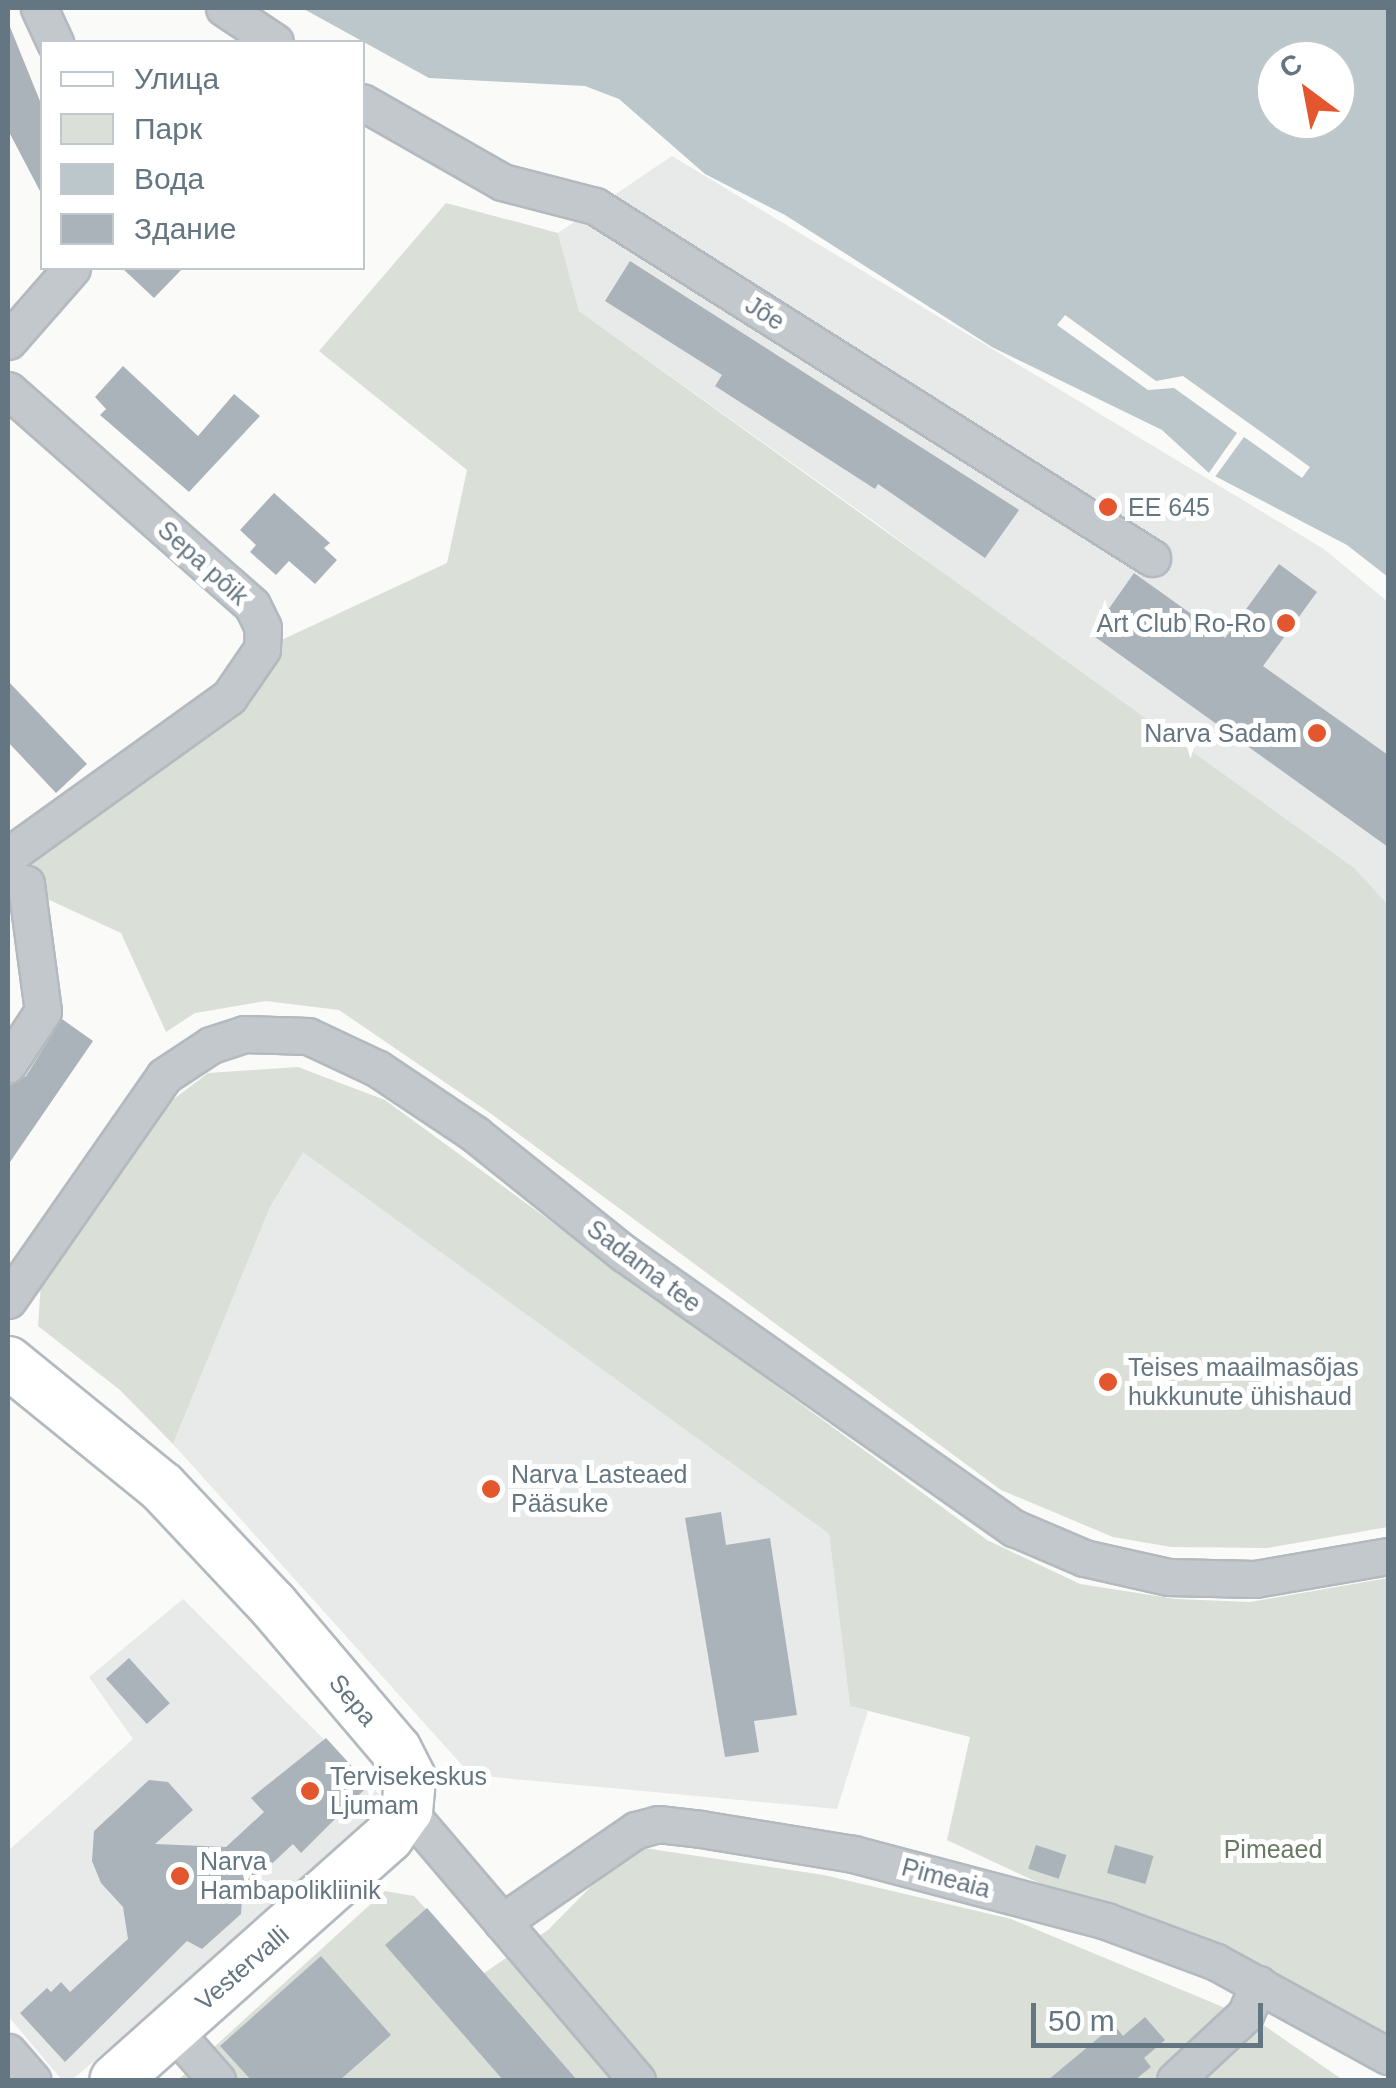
<!DOCTYPE html>
<meta charset="utf-8">
<style>
body{margin:0}
#map{position:relative;width:1396px;height:2088px;overflow:hidden;background:#fafaf8;font-family:Helvetica,sans-serif}
div>[style]{position:absolute}
[style*='--x']{left:calc(var(--x)*1px);top:calc(var(--y)*1px);width:calc(var(--w)*1px);rotate:calc(var(--a)*1deg)}
.built>*{inset:0;background:#e8e9e9}
.green>*{inset:0;background:#dadfd7}
.water>*{inset:0;background:#bbc7cb}
.pier>*{inset:0;background:#fafaf8}
.building>*{inset:0;background:#aab3b9;transform-origin:0 0}
.roads{filter:drop-shadow(2px 0 #b3babf) drop-shadow(-2px 0 #b3babf) drop-shadow(0 2px #b3babf) drop-shadow(0 -2px #b3babf)}
.street>*{height:35px;margin:-17.5px;padding:0 17.5px;transform-origin:17.5px;border-radius:17.5px;background:#c3c8cc}
.secondary>*{height:50px;margin:-25px;padding:0 25px;transform-origin:25px;border-radius:25px;background:#fff}
.dots>*{width:28px;height:28px;translate:-50% -50%;box-sizing:border-box;border:5px solid #fff;border-radius:50%}
span{translate:-50% -50%;white-space:nowrap;text-align:center;line-height:1.15;-webkit-text-stroke:10px #fff;paint-order:stroke}
.street-label{font-size:25px;color:#657683}
.poi-label{font-size:25px;color:#657683}
.left{translate:0 -50%;text-align:left}
.right{translate:-100% -50%;text-align:right}
.park-label{font-size:25px;color:#687a64}
.frame{position:absolute;inset:0;border:10px solid #657683;pointer-events:none}
.legend{position:absolute;left:40px;top:40px;width:325px;height:230px;box-sizing:border-box;background:#fff;border:2px solid #c1c8cd;margin:0;padding:12px 18px;list-style:none;font-size:30px;color:#657683}
.legend li{display:flex;align-items:center;gap:20px;height:50px}
.legend b{width:50px;border:2px solid #c1c8cd}
.north{position:absolute;left:1256px;top:40px;width:100px;height:100px;box-sizing:border-box;background:#fff;border:2px solid #c1c8cd;border-radius:50%;rotate:328deg;font-size:28px;font-weight:700;line-height:40px;text-align:center;color:#657683}
.north::after{content:'';display:block;margin:auto;width:35px;height:45px;background:#e4572e;clip-path:polygon(50% 0,100% 100%,50% 72%,0 100%)}
.scale{position:absolute;left:1031px;top:2003px;width:232px;height:45px;box-sizing:border-box;border:5px solid #657683;border-top:0;padding-left:12px;font-size:30px;line-height:35px;white-space:nowrap;color:#657683;-webkit-text-stroke:8px #fff;paint-order:stroke}
</style>
<div id="map">
<div class="built">
<div style="clip-path:polygon(672px 156px,1324px 549px,1388px 602px,1388px 906px,879px 525px,579px 311px,558px 233px)"></div>
<div style="clip-path:polygon(303px 1151px,829px 1534px,850px 1706px,868px 1711px,837px 1809px,471px 1775px,173px 1444px,270px 1207px)"></div>
<div style="clip-path:polygon(183px 1599px,390px 1805px,72px 2080px,62px 2080px,8px 2016px,8px 1851px,133px 1739px,89px 1677px)"></div>
</div>
<div class="green">
<div style="clip-path:polygon(446px 203px,558px 233px,579px 311px,1354px 868px,1388px 905px,1388px 1527px,1267px 1548px,1171px 1547px,1113px 1537px,1001px 1490px,490px 1113px,339px 1010px,266px 1001px,195px 1013px,166px 1032px,121px 933px,8px 881px,262px 649px,447px 563px,467px 470px,319px 351px)"></div>
<div style="clip-path:polygon(298px 1067px,385px 1100px,987px 1540px,1080px 1584px,1176px 1599px,1250px 1602px,1388px 1578px,1388px 2046px,947px 1840px,970px 1737px,850px 1706px,829px 1534px,303px 1152px,270px 1207px,173px 1444px,120px 1390px,38px 1326px,41px 1283px,166px 1105px,208px 1073px)"></div>
<div style="clip-path:polygon(631px 1846px,824px 1875px,1011px 1919px,1259px 2022px,1343px 2080px,178px 2080px,385px 1891px,414px 1896px,484px 1973px,548px 1930px)"></div>
</div>
<div class="water">
<div style="clip-path:polygon(evenodd,302px 8px,1388px 8px,1388px 577px,1347px 545px,1209px 473px,1162px 430px,992px 347px,785px 215px,705px 174px,619px 99px,585px 86px,429px 78px,302px 8px,1276px 60px,1336px 60px,1336px 120px,1276px 120px,1276px 60px)"></div>
</div>
<div class="pier">
<div style="clip-path:polygon(1065px 315px,1156px 381px,1183px 376px,1310px 467px,1302px 478px,1244px 437px,1212px 481px,1206px 477px,1237px 433px,1174px 388px,1148px 390px,1057px 325px)"></div>
</div>
<div class="building">
<div style="clip-path:polygon(8px 22px,42px 106px,42px 195px,8px 130px)"></div>
<div style="clip-path:polygon(630px 261px,1019px 510px,985px 558px,878px 484px,875px 489px,715px 386px,722px 375px,605px 301px)"></div>
<div style="clip-path:polygon(122px 268px,183px 268px,154px 298px)"></div>
<div style="clip-path:polygon(123px 366px,198px 436px,234px 394px,260px 416px,189px 492px,100px 415px,106px 409px,95px 397px)"></div>
<div style="clip-path:polygon(274px 493px,330px 543px,324px 548px,337px 560px,315px 584px,289px 561px,276px 575px,250px 552px,256px 545px,240px 530px)"></div>
<div style="clip-path:polygon(1279px 564px,1317px 592px,1263px 666px,1388px 755px,1388px 847px,1091px 634px,1134px 573px,1225px 638px)"></div>
<div style="clip-path:polygon(8px 681px,87px 764px,56px 793px,8px 742px)"></div>
<div style="clip-path:polygon(62px 1019px,93px 1041px,8px 1165px,8px 1086px,26px 1076px)"></div>
<div style="clip-path:polygon(721px 1512px,726px 1545px,770px 1538px,797px 1715px,754px 1721px,759px 1752px,725px 1757px,685px 1518px)"></div>
<div style="left:129px;top:1658px;width:61px;height:31px;rotate:48deg"></div>
<div style="clip-path:polygon(326px 1738px,369px 1785px,301px 1853px,293px 1844px,251px 1883px,255px 1888px,242px 1900px,241px 1914px,202px 1949px,187px 1941px,65px 2062px,20px 2013px,47px 1988px,51px 1992px,61px 1982px,70px 1992px,128px 1939px,123px 1907px,101px 1883px,92px 1861px,94px 1831px,149px 1780px,168px 1782px,193px 1810px,155px 1844px,226px 1847px,264px 1812px,251px 1798px)"></div>
<div style="left:1036px;top:1845px;width:32px;height:25px;rotate:18deg"></div>
<div style="left:1115px;top:1845px;width:40px;height:29px;rotate:16deg"></div>
<div style="clip-path:polygon(427px 1908px,484px 1973px,577px 2080px,503px 2080px,385px 1945px)"></div>
<div style="clip-path:polygon(321px 1956px,391px 2035px,340px 2080px,251px 2080px,220px 2046px)"></div>
<div style="clip-path:polygon(1145px 2017px,1165px 2040px,1144px 2058px,1151px 2067px,1135px 2080px,1048px 2080px,1114px 2025px,1123px 2036px)"></div>
</div>
<div class="roads">
<div class="street">
<div style="--x:39;--y:8;--w:38;--a:65"></div>
<div style="--x:224;--y:8;--w:61;--a:33.7"></div>
<div style="--x:362;--y:102;--w:161;--a:29.7"></div>
<div style="--x:502;--y:182;--w:96;--a:14.5"></div>
<div style="--x:595;--y:206;--w:659;--a:32.29"></div>
<div style="--x:8;--y:341;--w:97;--a:-48.8"></div>
<div style="--x:8;--y:390;--w:325;--a:41.4"></div>
<div style="--x:252;--y:605;--w:25;--a:64"></div>
<div style="--x:263;--y:628;--w:21;--a:93"></div>
<div style="--x:262;--y:649;--w:58;--a:124.5"></div>
<div style="--x:229;--y:697;--w:272;--a:144.3"></div>
<div style="--x:8;--y:878;--w:19;--a:18"></div>
<div style="--x:26;--y:884;--w:128;--a:82.4"></div>
<div style="--x:43;--y:1011;--w:64;--a:123.4"></div>
<div style="--x:8;--y:1300;--w:273;--a:-55.1"></div>
<div style="--x:164;--y:1076;--w:56;--a:-33.4"></div>
<div style="--x:211;--y:1045;--w:35;--a:-18"></div>
<div style="--x:244;--y:1034;--w:64;--a:1.8"></div>
<div style="--x:308;--y:1036;--w:77;--a:25.2"></div>
<div style="--x:378;--y:1069;--w:117;--a:33.8"></div>
<div style="--x:475;--y:1134;--w:192;--a:38.7"></div>
<div style="--x:625;--y:1254;--w:476;--a:35.2"></div>
<div style="--x:1014;--y:1528;--w:76;--a:23.2"></div>
<div style="--x:1084;--y:1558;--w:86;--a:12.7"></div>
<div style="--x:1168;--y:1577;--w:87;--a:1.3"></div>
<div style="--x:1255;--y:1579;--w:135;--a:-9.8"></div>
<div style="--x:407;--y:1810;--w:355;--a:49.6"></div>
<div style="--x:502;--y:1922;--w:163;--a:-34.5"></div>
<div style="--x:636;--y:1830;--w:23;--a:-15"></div>
<div style="--x:658;--y:1824;--w:43;--a:6.6"></div>
<div style="--x:701;--y:1829;--w:154;--a:9.3"></div>
<div style="--x:853;--y:1854;--w:262;--a:14.8"></div>
<div style="--x:1106;--y:1921;--w:117;--a:20.4"></div>
<div style="--x:1216;--y:1962;--w:196;--a:28.7"></div>
<div style="--x:172;--y:2029;--w:68;--a:48.6"></div>
<div style="--x:8;--y:2052;--w:37;--a:49"></div>
<div style="--x:1175;--y:2080;--w:96;--a:-42.9"></div>
<div style="--x:1245;--y:2015;--w:34;--a:-66"></div>
</div>
<div class="secondary">
<div style="--x:8;--y:1362;--w:198;--a:39.1"></div>
<div style="--x:162;--y:1487;--w:161;--a:46.8"></div>
<div style="--x:272;--y:1604;--w:192;--a:49.7"></div>
<div style="--x:396;--y:1750;--w:31;--a:63"></div>
<div style="--x:410;--y:1778;--w:32;--a:95"></div>
<div style="--x:407;--y:1810;--w:33;--a:125"></div>
<div style="--x:388;--y:1837;--w:365;--a:138.3"></div>
</div>
</div>
<div class="dots">
<div style="left:1108px;top:507px;background:#e4572e"></div>
<div style="left:1286px;top:623px;background:#e4572e"></div>
<div style="left:1317px;top:733px;background:#e4572e"></div>
<div style="left:1108px;top:1382px;background:#e4572e"></div>
<div style="left:491px;top:1489px;background:#e4572e"></div>
<div style="left:310px;top:1791px;background:#e4572e"></div>
<div style="left:180px;top:1876px;background:#e4572e"></div>
</div>
<div class="street-label">
<span style="left:765px;top:313px;rotate:32deg">Jõe</span>
<span style="left:203px;top:563px;rotate:42deg">Sepa põik</span>
<span style="left:644px;top:1266px;rotate:37deg">Sadama tee</span>
<span style="left:353px;top:1700px;rotate:50deg">Sepa</span>
<span style="left:946px;top:1878px;rotate:15deg">Pimeaia</span>
<span style="left:242px;top:1968px;rotate:-41deg">Vestervalli</span>
</div>
<div class="poi-label">
<span class="left" style="left:1128px;top:507px">EE 645</span>
<span class="right" style="left:1266px;top:623px">Art Club Ro-Ro</span>
<span class="right" style="left:1297px;top:733px">Narva Sadam</span>
<span class="left" style="left:1128px;top:1382px">Teises maailmasõjas<br>hukkunute ühishaud</span>
<span class="left" style="left:511px;top:1489px">Narva Lasteaed<br>Pääsuke</span>
<span class="left" style="left:330px;top:1791px">Tervisekeskus<br>Ljumam</span>
<span class="left" style="left:200px;top:1876px">Narva<br>Hambapolikliinik</span>
</div>
<div class="park-label">
<span style="left:1273px;top:1849px">Pimeaed</span>
</div>
<div class="frame"></div>
<ul class="legend">
<li><b style="height:12px;background:#fff"></b>Улица</li>
<li><b style="height:28px;background:#dadfd7"></b>Парк</li>
<li><b style="height:28px;background:#bbc7cb"></b>Вода</li>
<li><b style="height:28px;background:#aab3b9"></b>Здание</li>
</ul>
<div class="north">С</div>
<div class="scale">50 m</div>
</div>
